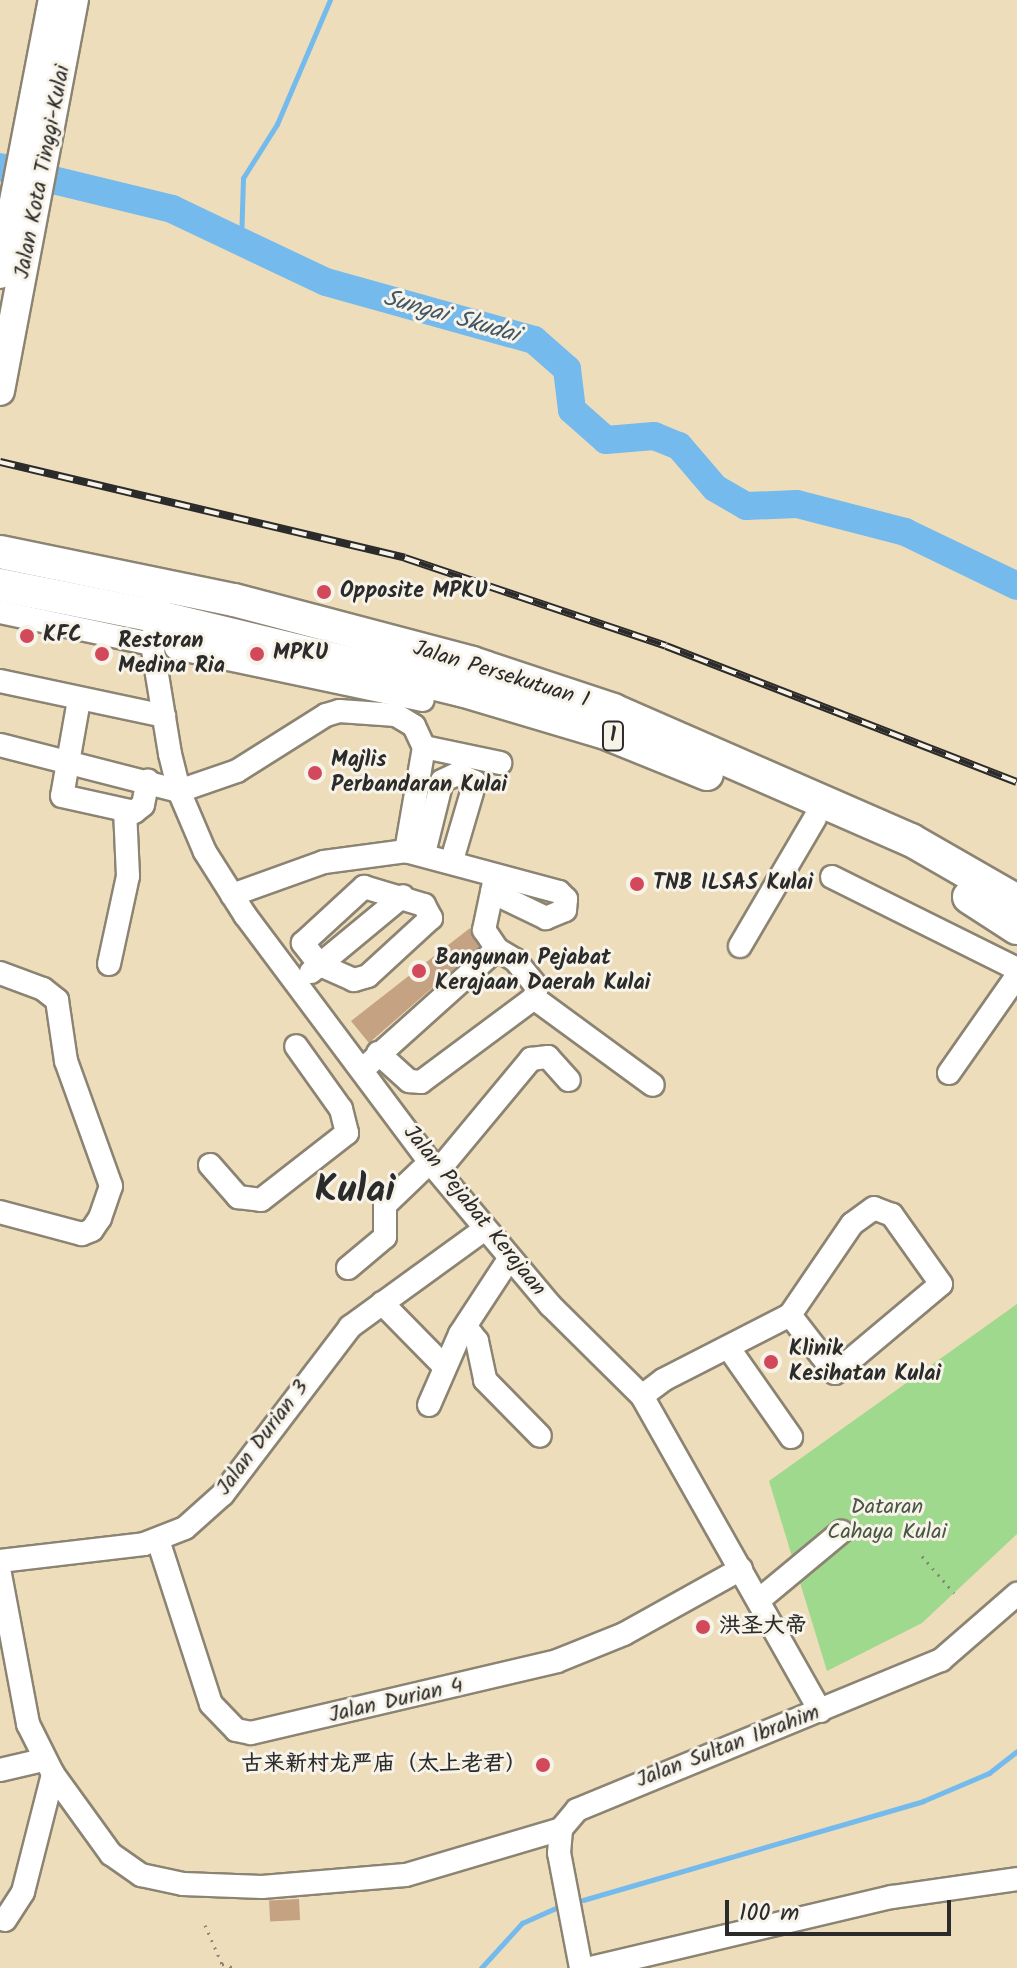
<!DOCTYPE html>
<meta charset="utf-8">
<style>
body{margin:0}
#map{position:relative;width:1017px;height:1968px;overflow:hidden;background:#edb;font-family:Kalam,"LXGW WenKai TC",sans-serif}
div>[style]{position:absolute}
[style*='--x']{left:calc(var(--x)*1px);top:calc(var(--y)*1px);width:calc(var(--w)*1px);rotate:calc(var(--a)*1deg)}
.green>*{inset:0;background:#9fd98d}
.stream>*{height:5px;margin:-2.5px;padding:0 2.5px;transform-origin:2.5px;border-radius:2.5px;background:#74baec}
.river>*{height:28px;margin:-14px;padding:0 14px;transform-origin:14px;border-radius:14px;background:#74baec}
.building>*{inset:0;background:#c4a282;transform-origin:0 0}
.path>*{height:3px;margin-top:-1.5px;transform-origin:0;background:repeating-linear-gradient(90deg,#8c8473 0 2px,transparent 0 8px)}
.roads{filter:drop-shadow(2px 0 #8c8473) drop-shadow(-2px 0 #8c8473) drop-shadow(0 2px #8c8473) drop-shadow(0 -2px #8c8473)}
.minor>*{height:22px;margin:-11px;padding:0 11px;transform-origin:11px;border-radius:11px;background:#fff}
.major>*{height:28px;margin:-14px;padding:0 14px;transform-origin:14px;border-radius:14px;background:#fff}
.highway>*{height:32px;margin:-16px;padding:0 16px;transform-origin:16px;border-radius:16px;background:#fff}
.rail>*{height:8px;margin-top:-4px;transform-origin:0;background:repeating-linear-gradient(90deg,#f7f3e8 0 15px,#2b2b2b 0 30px);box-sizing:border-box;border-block:2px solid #2b2b2b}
.dots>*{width:22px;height:22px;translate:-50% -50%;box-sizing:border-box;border:4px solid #f7f3e8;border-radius:50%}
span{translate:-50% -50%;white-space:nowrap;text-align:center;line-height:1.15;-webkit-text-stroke:6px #f7f3e8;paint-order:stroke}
.shield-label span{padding:2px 6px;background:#f7f3e8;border:2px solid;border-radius:6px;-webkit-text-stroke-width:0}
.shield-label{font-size:20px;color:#2b2b2b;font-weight:700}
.street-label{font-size:22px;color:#2b2b2b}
.poi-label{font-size:22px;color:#2b2b2b;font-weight:700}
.left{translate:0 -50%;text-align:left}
.right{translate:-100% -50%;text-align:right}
.park-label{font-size:22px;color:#485644}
.water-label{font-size:24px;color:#415665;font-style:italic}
.town-label{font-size:38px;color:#2b2b2b;font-weight:700}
.scale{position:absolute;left:725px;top:1900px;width:226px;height:36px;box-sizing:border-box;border:4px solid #2b2b2b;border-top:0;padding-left:10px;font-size:24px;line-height:28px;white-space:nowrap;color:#2b2b2b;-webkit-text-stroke:6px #f7f3e8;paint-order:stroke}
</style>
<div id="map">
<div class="green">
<div style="clip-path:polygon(1017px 1304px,1017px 1534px,922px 1623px,827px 1671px,769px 1481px)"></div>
</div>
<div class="stream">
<div style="--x:241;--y:242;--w:64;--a:-88.2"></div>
<div style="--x:243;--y:178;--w:64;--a:-57.8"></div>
<div style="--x:277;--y:124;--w:135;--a:-66.9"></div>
<div style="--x:583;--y:1900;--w:354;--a:-16.2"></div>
<div style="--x:923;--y:1801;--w:72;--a:-23"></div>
<div style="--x:989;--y:1773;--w:36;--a:-38"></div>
<div style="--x:481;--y:1968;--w:61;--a:-47.7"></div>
<div style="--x:522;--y:1923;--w:39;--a:-24"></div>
</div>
<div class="river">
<div style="--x:0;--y:167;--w:177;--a:13.7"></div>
<div style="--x:172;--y:209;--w:170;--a:25.4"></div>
<div style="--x:326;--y:282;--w:216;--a:15.6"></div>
<div style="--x:534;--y:340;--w:44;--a:41.3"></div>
<div style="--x:567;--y:369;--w:41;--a:83"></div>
<div style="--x:572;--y:410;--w:45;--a:41.4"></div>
<div style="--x:606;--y:440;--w:48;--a:-4.8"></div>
<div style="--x:654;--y:436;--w:27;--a:22"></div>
<div style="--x:679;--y:446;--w:55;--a:49.4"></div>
<div style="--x:715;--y:488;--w:36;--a:30"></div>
<div style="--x:746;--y:506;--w:51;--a:-2.2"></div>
<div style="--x:797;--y:504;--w:112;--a:14.5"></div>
<div style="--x:905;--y:532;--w:124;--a:25.7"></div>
</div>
<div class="building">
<div style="clip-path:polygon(470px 928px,479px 947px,369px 1043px,351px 1021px)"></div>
<div style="left:299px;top:1899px;width:21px;height:30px;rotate:87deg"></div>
</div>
<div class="path">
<div style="--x:922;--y:1556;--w:49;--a:49.1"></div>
<div style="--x:205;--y:1925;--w:43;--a:66.4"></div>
<div style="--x:222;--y:1964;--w:14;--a:17"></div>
</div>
<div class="roads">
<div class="minor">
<div style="--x:159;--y:603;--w:42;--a:99.7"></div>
<div style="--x:152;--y:644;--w:111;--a:80.7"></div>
<div style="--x:170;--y:754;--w:38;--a:76"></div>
<div style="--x:179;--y:791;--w:66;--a:66.9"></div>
<div style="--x:205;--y:852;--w:75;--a:57.6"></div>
<div style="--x:245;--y:915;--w:309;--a:53.2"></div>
<div style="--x:430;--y:1162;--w:187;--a:50"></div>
<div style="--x:550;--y:1305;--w:129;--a:44.7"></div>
<div style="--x:642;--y:1396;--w:362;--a:60.5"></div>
<div style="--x:0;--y:612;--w:155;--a:11.9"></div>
<div style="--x:176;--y:648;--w:252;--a:11.9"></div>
<div style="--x:0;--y:681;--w:168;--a:12"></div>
<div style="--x:79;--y:700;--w:97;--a:100"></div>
<div style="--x:62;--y:796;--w:74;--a:12.5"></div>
<div style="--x:134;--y:812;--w:11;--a:-38"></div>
<div style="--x:143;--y:805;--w:25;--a:-79"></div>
<div style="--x:0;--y:745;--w:185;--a:14.4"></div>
<div style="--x:179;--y:791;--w:61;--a:-19"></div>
<div style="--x:237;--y:771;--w:105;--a:-32.2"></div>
<div style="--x:326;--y:715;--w:14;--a:-17"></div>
<div style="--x:339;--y:711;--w:57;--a:4"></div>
<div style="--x:396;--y:715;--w:21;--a:31"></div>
<div style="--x:414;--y:726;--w:23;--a:65"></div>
<div style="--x:424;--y:747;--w:106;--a:99.8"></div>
<div style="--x:424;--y:747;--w:78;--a:11.9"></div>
<div style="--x:424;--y:853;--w:74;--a:-76"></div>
<div style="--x:442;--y:781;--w:17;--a:-25"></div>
<div style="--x:457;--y:774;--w:20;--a:24"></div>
<div style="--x:475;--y:782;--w:81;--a:106.4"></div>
<div style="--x:832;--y:877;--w:207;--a:26.4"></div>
<div style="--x:364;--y:887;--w:63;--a:16.7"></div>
<div style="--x:424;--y:905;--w:15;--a:62"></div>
<div style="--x:431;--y:918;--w:86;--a:137.4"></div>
<div style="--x:368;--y:976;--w:15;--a:164"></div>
<div style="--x:354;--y:980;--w:37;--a:-156"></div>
<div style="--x:320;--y:965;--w:28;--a:-128"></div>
<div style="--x:303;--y:943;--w:83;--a:-42.6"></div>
<div style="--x:232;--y:895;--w:98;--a:-19.7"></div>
<div style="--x:324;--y:862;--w:83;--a:-7.6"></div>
<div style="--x:406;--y:851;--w:158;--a:15"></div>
<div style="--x:559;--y:892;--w:10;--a:45"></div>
<div style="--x:566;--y:899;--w:11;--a:95"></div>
<div style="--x:565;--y:910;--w:21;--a:157"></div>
<div style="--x:546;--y:918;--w:60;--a:-154.3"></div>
<div style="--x:740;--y:946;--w:148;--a:-59.6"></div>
<div style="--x:109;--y:964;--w:90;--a:-77.8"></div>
<div style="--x:128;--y:876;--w:65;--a:-92.6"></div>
<div style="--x:311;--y:972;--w:119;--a:-39.6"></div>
<div style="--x:0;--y:973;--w:46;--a:20.4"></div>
<div style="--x:43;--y:989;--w:18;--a:38"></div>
<div style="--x:57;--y:1000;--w:62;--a:81.6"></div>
<div style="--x:66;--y:1061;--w:133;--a:70.2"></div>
<div style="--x:111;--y:1186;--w:34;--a:109"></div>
<div style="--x:100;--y:1218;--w:14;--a:124"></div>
<div style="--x:92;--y:1230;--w:11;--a:158"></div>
<div style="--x:82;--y:1234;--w:85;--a:-165"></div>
<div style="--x:534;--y:998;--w:147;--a:36.2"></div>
<div style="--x:378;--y:1053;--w:42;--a:42.1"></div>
<div style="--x:409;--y:1081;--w:12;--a:5"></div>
<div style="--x:421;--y:1082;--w:141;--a:-36.6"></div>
<div style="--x:534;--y:998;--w:11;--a:-75"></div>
<div style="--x:537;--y:987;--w:35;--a:-129"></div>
<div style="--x:515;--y:960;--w:21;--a:-149"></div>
<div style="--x:362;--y:1070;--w:181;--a:-41.9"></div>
<div style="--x:497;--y:949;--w:23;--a:-124"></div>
<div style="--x:484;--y:930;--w:53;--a:-78.1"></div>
<div style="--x:949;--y:1073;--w:118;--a:-55"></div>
<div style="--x:210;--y:1165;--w:43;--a:48.8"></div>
<div style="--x:238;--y:1197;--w:23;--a:7"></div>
<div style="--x:261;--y:1200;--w:109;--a:-37.9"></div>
<div style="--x:347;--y:1133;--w:25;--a:-104"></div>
<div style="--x:341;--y:1109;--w:77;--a:-125.5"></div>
<div style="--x:438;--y:1171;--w:146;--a:-50.3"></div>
<div style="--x:531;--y:1059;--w:17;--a:-7"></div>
<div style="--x:548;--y:1057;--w:31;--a:48"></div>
<div style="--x:348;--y:1268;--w:48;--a:-40"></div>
<div style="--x:385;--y:1237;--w:32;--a:-90"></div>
<div style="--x:385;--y:1205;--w:62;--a:-43.7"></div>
<div style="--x:382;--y:1303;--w:88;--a:45.5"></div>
<div style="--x:466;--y:1327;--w:18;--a:52"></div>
<div style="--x:477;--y:1341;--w:40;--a:78"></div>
<div style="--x:485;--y:1380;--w:78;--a:45.5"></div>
<div style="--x:728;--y:1347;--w:110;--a:55"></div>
<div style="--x:642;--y:1396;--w:26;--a:-37"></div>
<div style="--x:663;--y:1380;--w:143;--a:-27.1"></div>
<div style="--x:790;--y:1315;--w:73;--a:52.2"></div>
<div style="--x:835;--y:1373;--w:138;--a:-40"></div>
<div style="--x:941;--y:1284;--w:85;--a:-125.4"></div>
<div style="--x:892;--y:1215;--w:19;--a:-159"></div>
<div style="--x:874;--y:1208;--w:27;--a:144"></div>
<div style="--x:852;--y:1224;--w:110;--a:124.3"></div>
<div style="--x:429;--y:1405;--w:77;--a:-66.4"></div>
<div style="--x:460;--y:1334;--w:90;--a:-56.8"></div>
<div style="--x:158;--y:1540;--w:172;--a:72.1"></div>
<div style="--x:211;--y:1704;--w:36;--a:46"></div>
<div style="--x:236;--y:1730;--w:15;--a:11"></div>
<div style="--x:251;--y:1733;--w:314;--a:-13.2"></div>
<div style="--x:557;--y:1661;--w:72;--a:-21.9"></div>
<div style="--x:624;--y:1634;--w:134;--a:-29.1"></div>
<div style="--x:0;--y:1561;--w:145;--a:-6.7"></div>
<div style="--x:144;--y:1544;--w:44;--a:-21.3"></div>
<div style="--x:185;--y:1528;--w:51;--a:-41.8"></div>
<div style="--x:223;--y:1494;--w:210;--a:-52.7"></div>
<div style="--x:350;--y:1327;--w:167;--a:-36"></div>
<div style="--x:0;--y:1574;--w:153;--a:79.4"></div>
<div style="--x:28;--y:1724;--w:56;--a:63.4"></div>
<div style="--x:759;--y:1600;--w:107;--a:-39.7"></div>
<div style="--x:0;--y:1770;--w:44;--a:-13.1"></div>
<div style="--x:5;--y:1920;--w:33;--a:-57"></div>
<div style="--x:23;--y:1892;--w:122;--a:-75.7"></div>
<div style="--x:53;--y:1774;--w:99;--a:54.1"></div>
<div style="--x:111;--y:1854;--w:37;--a:35"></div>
<div style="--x:141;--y:1875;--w:43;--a:12.1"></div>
<div style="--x:183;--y:1884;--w:79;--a:2.2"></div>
<div style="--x:262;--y:1887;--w:144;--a:-4.8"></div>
<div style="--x:406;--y:1875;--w:162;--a:-16.5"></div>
<div style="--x:581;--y:1968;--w:117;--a:-100.8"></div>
<div style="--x:559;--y:1853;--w:24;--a:-85"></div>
<div style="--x:561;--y:1829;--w:25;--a:-50"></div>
<div style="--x:577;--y:1810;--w:394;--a:-22.4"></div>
<div style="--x:941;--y:1660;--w:101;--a:-41"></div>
<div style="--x:591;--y:1968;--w:309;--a:-13.3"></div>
<div style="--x:892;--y:1897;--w:126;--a:-8.2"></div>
</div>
<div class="major">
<div style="--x:0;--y:274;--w:279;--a:-79.1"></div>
<div style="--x:0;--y:391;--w:398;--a:-79.3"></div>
</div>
<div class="highway">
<div style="--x:0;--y:552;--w:239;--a:11.6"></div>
<div style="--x:234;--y:600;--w:246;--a:14.8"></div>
<div style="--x:472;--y:663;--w:149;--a:18.4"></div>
<div style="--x:613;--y:710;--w:325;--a:23.6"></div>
<div style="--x:911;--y:840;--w:122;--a:29.9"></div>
<div style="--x:0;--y:585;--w:158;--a:11.3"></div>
<div style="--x:155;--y:616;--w:315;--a:13.6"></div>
<div style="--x:461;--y:690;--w:148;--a:16.5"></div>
<div style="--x:603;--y:732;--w:112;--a:22"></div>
<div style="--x:969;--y:897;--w:57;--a:32.9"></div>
</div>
</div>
<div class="rail">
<div style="--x:0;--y:462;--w:416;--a:13.3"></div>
<div style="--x:405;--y:558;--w:275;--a:18.6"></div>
<div style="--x:666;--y:646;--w:376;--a:21.2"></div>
</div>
<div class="dots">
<div style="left:324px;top:592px;background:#d1495b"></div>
<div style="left:27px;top:636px;background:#d1495b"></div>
<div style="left:102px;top:654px;background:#d1495b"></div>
<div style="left:257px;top:654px;background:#d1495b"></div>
<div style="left:315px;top:773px;background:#d1495b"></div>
<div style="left:637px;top:884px;background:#d1495b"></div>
<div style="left:419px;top:971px;background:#d1495b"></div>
<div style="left:771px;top:1362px;background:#d1495b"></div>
<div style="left:703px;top:1627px;background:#d1495b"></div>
<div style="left:543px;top:1765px;background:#d1495b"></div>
</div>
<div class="shield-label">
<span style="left:613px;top:736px">1</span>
</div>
<div class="street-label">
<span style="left:43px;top:172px;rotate:-79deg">Jalan Kota Tinggi-Kulai</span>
<span style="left:501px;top:675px;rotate:17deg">Jalan Persekutuan 1</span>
<span style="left:474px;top:1211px;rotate:51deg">Jalan Pejabat Kerajaan</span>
<span style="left:263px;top:1438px;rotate:-53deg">Jalan Durian 3</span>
<span style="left:396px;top:1701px;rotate:-13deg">Jalan Durian 4</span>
<span style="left:728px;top:1747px;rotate:-21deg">Jalan Sultan Ibrahim</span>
</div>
<div class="poi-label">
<span class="left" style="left:340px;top:592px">Opposite MPKU</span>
<span class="left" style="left:43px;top:636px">KFC</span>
<span class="left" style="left:118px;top:654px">Restoran<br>Medina Ria</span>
<span class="left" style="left:273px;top:654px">MPKU</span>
<span class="left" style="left:331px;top:773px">Majlis<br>Perbandaran Kulai</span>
<span class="left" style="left:653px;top:884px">TNB ILSAS Kulai</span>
<span class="left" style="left:435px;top:971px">Bangunan Pejabat<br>Kerajaan Daerah Kulai</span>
<span class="left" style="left:789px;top:1362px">Klinik<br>Kesihatan Kulai</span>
<span class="left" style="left:719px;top:1627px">洪圣大帝</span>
<span class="right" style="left:527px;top:1765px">古来新村龙严庙（太上老君）</span>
</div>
<div class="park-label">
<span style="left:887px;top:1520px">Dataran<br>Cahaya Kulai</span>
</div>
<div class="water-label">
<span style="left:451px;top:317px;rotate:16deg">Sungai Skudai</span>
</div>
<div class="town-label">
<span style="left:355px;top:1192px">Kulai</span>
</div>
<div class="scale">100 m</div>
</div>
